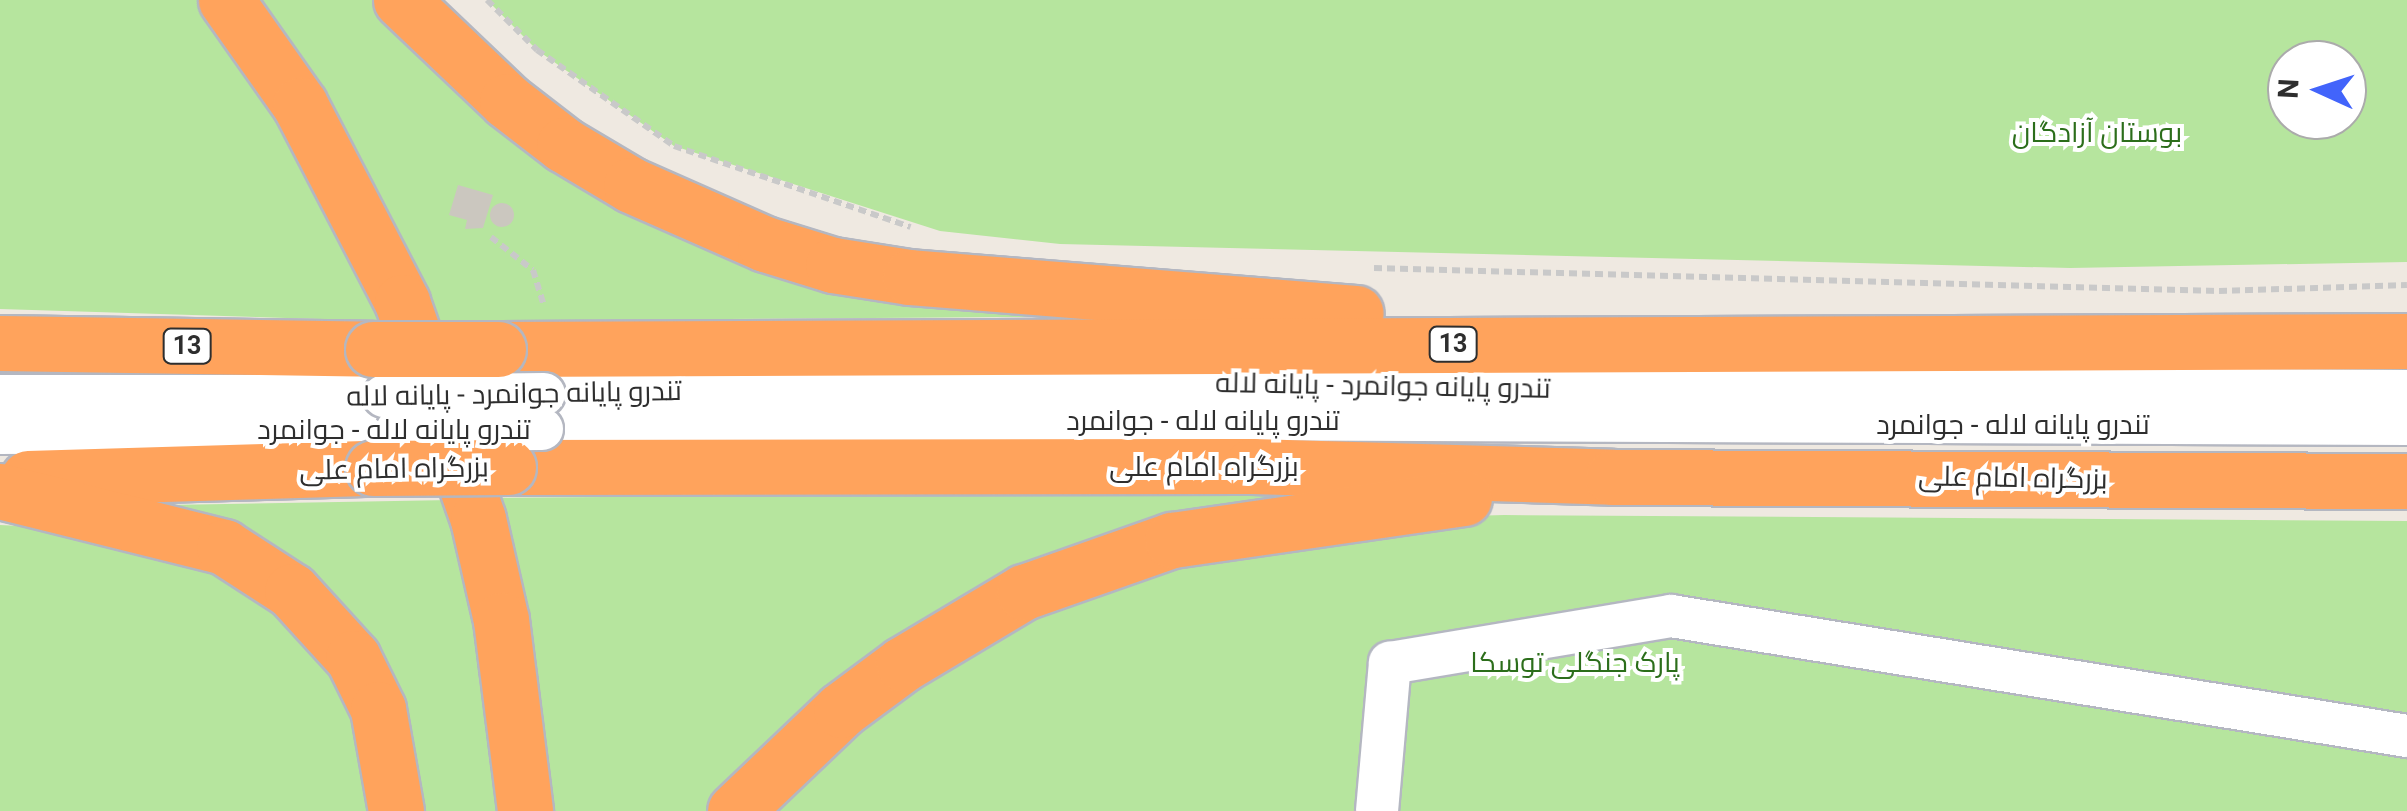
<!DOCTYPE html>
<meta charset="utf-8">
<style>
body{margin:0}
#map{position:relative;width:2407px;height:811px;overflow:hidden;background:#efe9e1;font-family:Roboto,Cairo,sans-serif}
div>[style]{position:absolute}
[style*='--x']{left:calc(var(--x)*1px);top:calc(var(--y)*1px);width:calc(var(--w)*1px);rotate:calc(var(--a)*1deg)}
.green>*{inset:0;background:#b6e59e}
.building>*{inset:0;background:#cbc7bf}
.round{border-radius:50%}
.path>*{height:6px;margin-top:-3px;transform-origin:0;background:repeating-linear-gradient(90deg,#c9c9c9 0 8px,transparent 0 13px)}
.roads{filter:drop-shadow(2px 0 #b4b7c1) drop-shadow(-2px 0 #b4b7c1) drop-shadow(0 2px #b4b7c1) drop-shadow(0 -2px #b4b7c1)}
.minor>*{height:42px;margin:-21px;padding:0 21px;transform-origin:21px;border-radius:21px;background:#fff}
.highway>*{height:55px;margin:-27.5px;padding:0 27.5px;transform-origin:27.5px;border-radius:27.5px;background:#ffa35c}
.bridges{filter:drop-shadow(2px 0 #b4b7c1) drop-shadow(-2px 0 #b4b7c1) drop-shadow(0 2px #b4b7c1) drop-shadow(0 -2px #b4b7c1)}
.minor-bridge>*{height:42px;margin:-21px;padding:0 21px;transform-origin:21px;border-radius:21px;background:#fff}
.highway-bridge>*{height:55px;margin:-27.5px;padding:0 27.5px;transform-origin:27.5px;border-radius:27.5px;background:#ffa35c}
span{translate:-50% -50%;white-space:nowrap;text-align:center;line-height:1.15;-webkit-text-stroke:8px #fff;paint-order:stroke}
.shield-label span{padding:2px 8px;background:#fff;border:2px solid;border-radius:8px;-webkit-text-stroke-width:0}
.shield-label{font-size:25px;color:#2e2e2e;font-weight:700}
.park-label{font-size:28px;color:#2c6e1b}
.street-label{font-size:28px;color:#2e2e2e}
.north{position:absolute;left:2267px;top:40px;width:100px;height:100px;box-sizing:border-box;background:#fff;border:2px solid #ababab;border-radius:50%;rotate:273deg;font-size:28px;font-weight:700;line-height:40px;text-align:center;color:#2e2e2e}
.north::after{content:'';display:block;margin:auto;width:35px;height:45px;background:#4264fb;clip-path:polygon(50% 0,100% 100%,50% 72%,0 100%)}
</style>
<div id="map">
<div class="green">
<div style="clip-path:polygon(0 0,198px 0,275px 102px,385px 321px,0 309px)"></div>
<div style="clip-path:polygon(251px 0,372px 0,455px 81px,595px 186px,1170px 316px,430px 321px)"></div>
<div style="clip-path:polygon(evenodd,487px 0,2407px 0,2407px 262px,2070px 268px,1060px 244px,940px 231px,674px 146px,537px 50px,487px 0,2287px 60px,2347px 60px,2347px 120px,2287px 120px,2287px 60px)"></div>
<div style="clip-path:polygon(1309px 491px,1127px 542px,722px 811px,546px 811px,491px 498px)"></div>
<div style="clip-path:polygon(451px 500px,475px 599px,504px 811px,415px 811px,409px 740px,167px 505px)"></div>
<div style="clip-path:polygon(1504px 515px,2407px 521px,2407px 811px,742px 811px,817px 743px,1098px 574px,1401px 518px)"></div>
<div style="clip-path:polygon(0 525px,81px 529px,168px 544px,326px 637px,387px 811px,0 811px)"></div>
</div>
<div class="building">
<div style="clip-path:polygon(458px 185px,493px 195px,483px 228px,465px 229px,467px 220px,449px 215px)"></div>
<div class="round" style="left:490px;top:203px;width:24px;height:24px"></div>
</div>
<div class="path">
<div style="--x:487;--y:0;--w:71;--a:45"></div>
<div style="--x:537;--y:50;--w:167;--a:35"></div>
<div style="--x:674;--y:146;--w:250;--a:18.9"></div>
<div style="--x:491;--y:237;--w:53;--a:38.2"></div>
<div style="--x:533;--y:270;--w:37;--a:73"></div>
<div style="--x:1374;--y:268;--w:845;--a:1.56"></div>
<div style="--x:2219;--y:291;--w:188;--a:-1.8"></div>
</div>
<div class="roads">
<div class="minor">
<div style="--x:544;--y:394;--w:670;--a:-0.86"></div>
<div style="--x:1214;--y:384;--w:1193;--a:0.34"></div>
<div style="--x:0;--y:396;--w:384;--a:0"></div>
<div style="--x:542;--y:429;--w:632;--a:-0.91"></div>
<div style="--x:1174;--y:419;--w:1233;--a:0.23"></div>
<div style="--x:0;--y:433;--w:397;--a:-0.4"></div>
<div style="--x:1377;--y:811;--w:149;--a:-85"></div>
<div style="--x:1390;--y:663;--w:285;--a:-9.5"></div>
<div style="--x:1671;--y:616;--w:746;--a:9.26"></div>
</div>
<div class="highway">
<div style="--x:226;--y:0;--w:128;--a:54.8"></div>
<div style="--x:300;--y:105;--w:222;--a:62.6"></div>
<div style="--x:402;--y:302;--w:230;--a:70.7"></div>
<div style="--x:478;--y:519;--w:104;--a:77.2"></div>
<div style="--x:501;--y:620;--w:193;--a:82.8"></div>
<div style="--x:401;--y:0;--w:146;--a:43.6"></div>
<div style="--x:507;--y:101;--w:72;--a:37.7"></div>
<div style="--x:564;--y:145;--w:78;--a:30.8"></div>
<div style="--x:631;--y:185;--w:146;--a:23.8"></div>
<div style="--x:765;--y:244;--w:71;--a:17.2"></div>
<div style="--x:833;--y:265;--w:78;--a:8.9"></div>
<div style="--x:910;--y:277;--w:447;--a:4.6"></div>
<div style="--x:0;--y:343;--w:373;--a:0.9"></div>
<div style="--x:498;--y:349;--w:1909;--a:-0.24"></div>
<div style="--x:508;--y:467;--w:744;--a:-0.08"></div>
<div style="--x:1252;--y:466;--w:361;--a:1.7"></div>
<div style="--x:1613;--y:477;--w:794;--a:0.29"></div>
<div style="--x:28;--y:478;--w:345;--a:-1.7"></div>
<div style="--x:0;--y:491;--w:231;--a:14"></div>
<div style="--x:224;--y:547;--w:81;--a:32.9"></div>
<div style="--x:292;--y:591;--w:91;--a:47.7"></div>
<div style="--x:353;--y:658;--w:57;--a:63.9"></div>
<div style="--x:378;--y:709;--w:104;--a:80"></div>
<div style="--x:735;--y:811;--w:146;--a:-43.6"></div>
<div style="--x:841;--y:710;--w:77;--a:-36.6"></div>
<div style="--x:903;--y:664;--w:141;--a:-30.8"></div>
<div style="--x:1024;--y:592;--w:157;--a:-19.4"></div>
<div style="--x:1172;--y:540;--w:295;--a:-8.2"></div>
</div>
</div>
<div class="bridges">
<div class="minor-bridge">
<div style="--x:384;--y:396;--w:160;--a:-0.7"></div>
<div style="--x:397;--y:430;--w:145;--a:-0.4"></div>
</div>
<div class="highway-bridge">
<div style="--x:373;--y:349;--w:125;--a:0"></div>
<div style="--x:373;--y:468;--w:135;--a:-0.4"></div>
</div>
</div>
<div class="shield-label">
<span style="left:1453px;top:344px">13</span>
<span style="left:187px;top:346px">13</span>
</div>
<div class="park-label">
<span style="left:2097px;top:133px">بوستان آزادگان</span>
<span style="left:1575px;top:663px">پارک جنگلی توسکا</span>
</div>
<div class="street-label">
<span style="left:1383px;top:386px;rotate:1deg">تندرو پایانه جوانمرد - پایانه لاله</span>
<span style="left:514px;top:394px;rotate:-1deg">تندرو پایانه جوانمرد - پایانه لاله</span>
<span style="left:1203px;top:421px">تندرو پایانه لاله - جوانمرد</span>
<span style="left:2013px;top:425px">تندرو پایانه لاله - جوانمرد</span>
<span style="left:394px;top:430px">تندرو پایانه لاله - جوانمرد</span>
<span style="left:1204px;top:467px">بزرگراه امام علی</span>
<span style="left:394px;top:469px;rotate:-1deg">بزرگراه امام علی</span>
<span style="left:2013px;top:478px;rotate:1deg">بزرگراه امام علی</span>
</div>
<div class="north">N</div>
</div>
